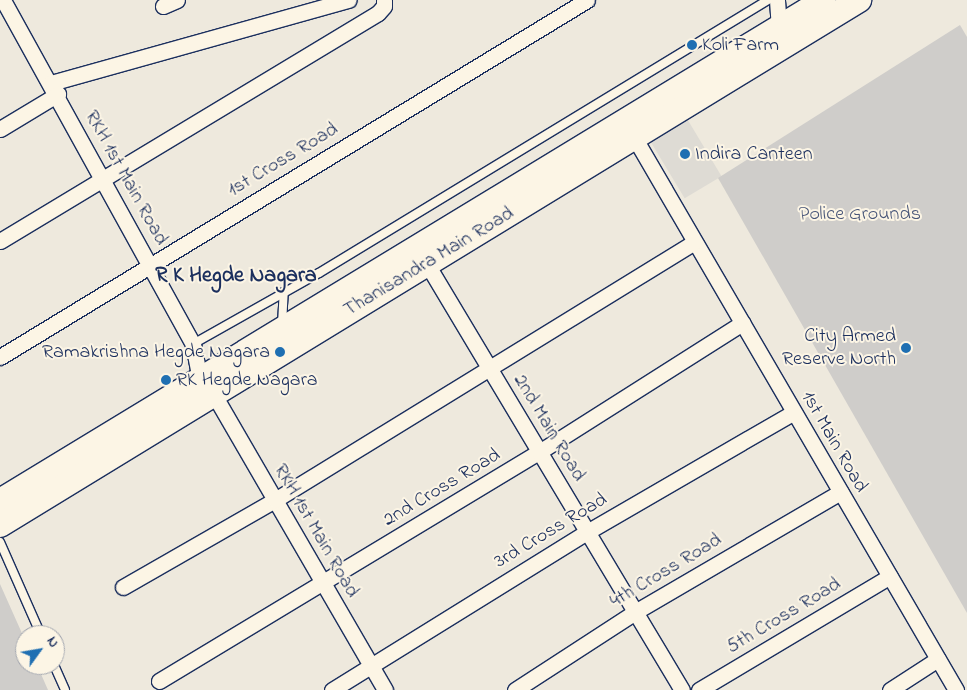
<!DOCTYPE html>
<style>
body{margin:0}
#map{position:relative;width:967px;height:690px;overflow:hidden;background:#eee9dd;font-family:"Indie Flower",sans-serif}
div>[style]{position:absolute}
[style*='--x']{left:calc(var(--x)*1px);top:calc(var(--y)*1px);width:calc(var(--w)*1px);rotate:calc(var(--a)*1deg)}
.built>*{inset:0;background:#dedbd4;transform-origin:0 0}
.green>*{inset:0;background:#cfcdca}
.roads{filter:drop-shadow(1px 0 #1b2f5e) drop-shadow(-1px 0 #1b2f5e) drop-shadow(0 1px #1b2f5e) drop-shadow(0 -1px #1b2f5e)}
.service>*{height:8px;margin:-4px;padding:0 4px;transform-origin:4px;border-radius:4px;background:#fcf5e5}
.minor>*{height:15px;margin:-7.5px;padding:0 7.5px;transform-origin:7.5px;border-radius:7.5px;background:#fcf5e5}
.primary>*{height:24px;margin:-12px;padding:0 12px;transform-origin:12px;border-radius:12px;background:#fcf5e5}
.dots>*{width:14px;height:14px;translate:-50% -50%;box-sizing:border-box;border:2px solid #fcf5e5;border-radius:50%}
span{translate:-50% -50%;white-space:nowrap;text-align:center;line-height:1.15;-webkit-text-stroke:4px #fcf5e5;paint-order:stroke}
.poi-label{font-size:20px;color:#1b2f5e}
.left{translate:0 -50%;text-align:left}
.right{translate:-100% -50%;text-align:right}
.street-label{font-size:20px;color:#1b2f5e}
.park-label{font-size:20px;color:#485679}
.quarter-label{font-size:22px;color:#1b2f5e;font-weight:700}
.north{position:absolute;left:15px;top:625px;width:50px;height:50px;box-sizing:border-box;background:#fcf5e5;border:1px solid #a2a6af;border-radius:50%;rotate:58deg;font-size:14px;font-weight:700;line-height:20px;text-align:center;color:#1b2f5e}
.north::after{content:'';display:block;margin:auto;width:18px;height:22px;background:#1f6fb2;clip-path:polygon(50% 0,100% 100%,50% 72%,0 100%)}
</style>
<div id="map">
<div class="built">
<div style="left:686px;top:117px;width:69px;height:43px;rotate:59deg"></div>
</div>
<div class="green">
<div style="clip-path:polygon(960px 25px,967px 37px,967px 613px,718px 178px)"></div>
<div style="clip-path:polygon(0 584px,25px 640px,25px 665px,37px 665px,48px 690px,0 690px)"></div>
</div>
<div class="roads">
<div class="service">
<div style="--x:282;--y:325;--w:33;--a:-87"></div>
<div style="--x:193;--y:344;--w:145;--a:-29.4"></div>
<div style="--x:319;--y:273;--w:525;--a:-31.3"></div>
<div style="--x:0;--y:542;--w:102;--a:66.2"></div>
<div style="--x:54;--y:665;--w:27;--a:66"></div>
</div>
<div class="minor">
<div style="--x:3;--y:0;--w:393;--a:61.1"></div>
<div style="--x:193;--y:344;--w:38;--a:79"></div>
<div style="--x:777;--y:0;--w:27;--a:86"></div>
<div style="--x:163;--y:6;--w:15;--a:-23"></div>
<div style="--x:51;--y:83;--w:309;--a:-15.6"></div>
<div style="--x:0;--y:129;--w:68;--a:-31.1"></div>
<div style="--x:630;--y:130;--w:648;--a:59.79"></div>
<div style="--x:0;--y:241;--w:441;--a:-31.1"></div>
<div style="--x:378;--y:13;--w:9;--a:-49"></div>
<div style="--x:384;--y:6;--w:6;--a:-90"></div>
<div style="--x:427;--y:264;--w:496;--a:59.1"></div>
<div style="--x:0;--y:357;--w:687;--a:-31.31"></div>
<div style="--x:213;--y:393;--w:343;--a:59.9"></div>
<div style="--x:123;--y:587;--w:175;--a:-29.8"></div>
<div style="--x:275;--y:500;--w:492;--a:-31.6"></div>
<div style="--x:159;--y:681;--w:444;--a:-31.1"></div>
<div style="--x:539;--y:452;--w:241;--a:-32.4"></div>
<div style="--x:332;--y:690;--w:300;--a:-31.8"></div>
<div style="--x:587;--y:532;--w:239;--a:-30.1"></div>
<div style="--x:515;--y:690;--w:143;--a:-33"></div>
<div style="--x:635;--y:612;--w:238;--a:-30.3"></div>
<div style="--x:699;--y:690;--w:222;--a:-30.8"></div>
<div style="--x:890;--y:690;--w:57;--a:-32.9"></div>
</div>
<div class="primary">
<div style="--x:0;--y:501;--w:964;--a:-31.3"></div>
<div style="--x:0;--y:525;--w:1007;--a:-31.43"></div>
</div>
</div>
<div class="dots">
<div style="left:692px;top:45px;background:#1f6fb2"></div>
<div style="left:685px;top:154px;background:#1f6fb2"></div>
<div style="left:906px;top:348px;background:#1f6fb2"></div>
<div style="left:280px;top:352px;background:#1f6fb2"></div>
<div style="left:166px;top:380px;background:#1f6fb2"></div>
</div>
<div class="poi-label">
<span class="left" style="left:702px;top:45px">Koli Farm</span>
<span class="left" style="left:695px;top:154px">Indira Canteen</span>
<span class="right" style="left:896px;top:348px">City Armed<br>Reserve North</span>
<span class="right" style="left:270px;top:352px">Ramakrishna Hegde Nagara</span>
<span class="left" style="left:176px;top:380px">RK Hegde Nagara</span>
</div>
<div class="street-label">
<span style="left:283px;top:160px;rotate:-31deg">1st Cross Road</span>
<span style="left:126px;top:178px;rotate:61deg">RKH 1st Main Road</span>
<span style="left:429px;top:262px;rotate:-31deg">Thanisandra Main Road</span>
<span style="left:549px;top:428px;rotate:59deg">2nd Main Road</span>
<span style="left:834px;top:442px;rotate:60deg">1st Main Road</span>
<span style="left:442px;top:488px;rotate:-31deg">2nd Cross Road</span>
<span style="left:316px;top:531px;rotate:60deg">RKH 1st Main Road</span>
<span style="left:551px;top:531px;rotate:-31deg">3rd Cross Road</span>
<span style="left:666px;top:571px;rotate:-31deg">4th Cross Road</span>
<span style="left:784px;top:616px;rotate:-31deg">5th Cross Road</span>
</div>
<div class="park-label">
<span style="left:860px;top:214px">Police Grounds</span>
</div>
<div class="quarter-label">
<span style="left:236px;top:277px">R K Hegde Nagara</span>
</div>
<div class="north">N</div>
</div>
